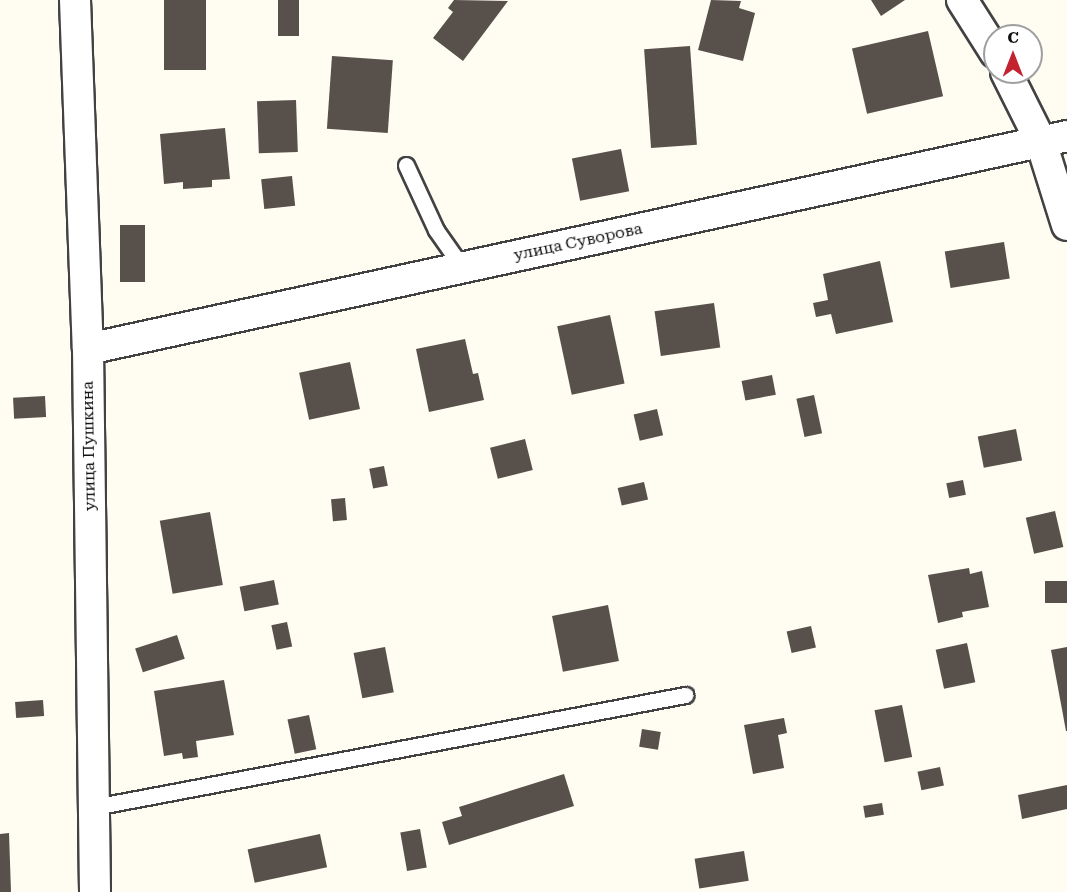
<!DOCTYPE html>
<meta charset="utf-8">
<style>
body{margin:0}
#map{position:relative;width:1067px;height:892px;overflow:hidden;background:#fffcf1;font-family:"Roboto Serif",serif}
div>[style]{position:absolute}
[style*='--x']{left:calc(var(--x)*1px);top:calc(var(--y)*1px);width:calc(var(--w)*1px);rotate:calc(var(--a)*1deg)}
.building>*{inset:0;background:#58504b;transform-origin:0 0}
.roads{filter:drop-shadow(2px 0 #424242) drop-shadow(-2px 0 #424242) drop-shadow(0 2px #424242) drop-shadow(0 -2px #424242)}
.lane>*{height:15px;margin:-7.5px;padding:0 7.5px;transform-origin:7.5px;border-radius:7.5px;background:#fff}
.street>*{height:30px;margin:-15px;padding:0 15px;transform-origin:15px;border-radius:15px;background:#fff}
span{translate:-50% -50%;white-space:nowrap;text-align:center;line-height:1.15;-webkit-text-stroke:6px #fff;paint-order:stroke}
.street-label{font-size:16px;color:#0f0f0f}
.north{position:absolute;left:983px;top:24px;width:60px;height:60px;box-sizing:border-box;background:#fff;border:2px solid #9f9f9f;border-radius:50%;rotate:0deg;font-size:16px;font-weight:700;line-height:24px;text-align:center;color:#0f0f0f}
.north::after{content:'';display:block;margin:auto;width:21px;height:27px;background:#c32330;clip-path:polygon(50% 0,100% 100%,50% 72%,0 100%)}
</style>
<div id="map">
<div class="building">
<div style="left:164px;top:0;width:42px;height:70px"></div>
<div style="left:278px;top:0;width:21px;height:36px"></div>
<div style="clip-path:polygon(454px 0,508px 1px,463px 61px,433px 38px,453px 12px,448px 8px)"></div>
<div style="clip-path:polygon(711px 0,741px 1px,739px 8px,755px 13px,743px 61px,698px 50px)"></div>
<div style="clip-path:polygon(871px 0,905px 0,881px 16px)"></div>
<div style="left:928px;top:31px;width:67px;height:78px;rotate:77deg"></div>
<div style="left:690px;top:46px;width:99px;height:46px;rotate:86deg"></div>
<div style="left:332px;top:56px;width:61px;height:73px;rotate:4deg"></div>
<div style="left:296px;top:100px;width:52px;height:39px;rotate:88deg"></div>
<div style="clip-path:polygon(225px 128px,230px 179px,212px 180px,212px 187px,183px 189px,183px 182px,164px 184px,160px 134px)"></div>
<div style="left:621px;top:149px;width:43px;height:50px;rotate:79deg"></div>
<div style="left:292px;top:176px;width:30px;height:31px;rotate:84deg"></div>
<div style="left:120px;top:225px;width:25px;height:57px"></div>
<div style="left:1004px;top:242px;width:37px;height:60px;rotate:81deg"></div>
<div style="clip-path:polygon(880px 261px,893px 322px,836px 334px,831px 314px,816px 317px,813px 303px,828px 300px,823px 274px)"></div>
<div style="left:714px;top:303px;width:45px;height:60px;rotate:82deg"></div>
<div style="left:610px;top:315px;width:70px;height:54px;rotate:78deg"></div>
<div style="clip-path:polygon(465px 339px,473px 374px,478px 373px,484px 400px,429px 412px,416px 349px)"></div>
<div style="left:350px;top:362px;width:48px;height:52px;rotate:78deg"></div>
<div style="left:772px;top:375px;width:20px;height:31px;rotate:79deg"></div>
<div style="left:814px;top:395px;width:39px;height:18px;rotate:78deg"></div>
<div style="left:45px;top:396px;width:21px;height:32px;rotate:87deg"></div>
<div style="left:657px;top:409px;width:27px;height:24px;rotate:77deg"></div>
<div style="left:1016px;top:429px;width:32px;height:39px;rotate:79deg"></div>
<div style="left:525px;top:439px;width:32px;height:36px;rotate:76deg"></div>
<div style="left:384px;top:466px;width:20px;height:15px;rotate:79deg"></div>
<div style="left:963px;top:480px;width:15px;height:17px;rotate:79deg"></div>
<div style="left:644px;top:482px;width:18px;height:27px;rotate:77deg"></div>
<div style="left:345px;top:498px;width:22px;height:14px;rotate:85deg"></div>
<div style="left:1055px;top:511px;width:37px;height:30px;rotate:77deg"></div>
<div style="left:210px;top:512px;width:74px;height:51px;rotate:80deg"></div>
<div style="clip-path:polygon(969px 568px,970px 574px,982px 571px,989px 607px,962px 612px,963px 617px,938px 623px,928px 575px)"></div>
<div style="left:274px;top:580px;width:25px;height:35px;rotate:79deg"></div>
<div style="left:1045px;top:581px;width:22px;height:22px"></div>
<div style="left:608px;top:605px;width:57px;height:57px;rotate:79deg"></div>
<div style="left:287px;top:622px;width:25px;height:16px;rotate:78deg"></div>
<div style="left:811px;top:626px;width:22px;height:25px;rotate:77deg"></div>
<div style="left:177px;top:635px;width:25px;height:44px;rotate:72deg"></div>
<div style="left:967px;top:643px;width:40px;height:32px;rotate:78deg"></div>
<div style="left:385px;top:647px;width:46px;height:32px;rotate:79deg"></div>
<div style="clip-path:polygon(1067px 647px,1067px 731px,1066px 731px,1051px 650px)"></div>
<div style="clip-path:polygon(224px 680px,234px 735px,196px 741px,198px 757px,183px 759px,182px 753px,164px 756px,154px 691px)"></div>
<div style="left:43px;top:700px;width:16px;height:28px;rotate:86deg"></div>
<div style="left:902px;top:705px;width:53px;height:28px;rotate:79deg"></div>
<div style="left:309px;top:715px;width:35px;height:22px;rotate:78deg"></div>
<div style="clip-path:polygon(784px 718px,787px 733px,778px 735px,784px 768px,753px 774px,744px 725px)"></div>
<div style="left:642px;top:729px;width:19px;height:18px;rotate:9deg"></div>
<div style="left:940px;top:767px;width:19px;height:23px;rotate:78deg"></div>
<div style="clip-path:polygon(564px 774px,574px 806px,449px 845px,442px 822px,462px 816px,459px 807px)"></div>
<div style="clip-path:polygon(1067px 785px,1067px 809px,1022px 819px,1018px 795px)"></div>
<div style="left:882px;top:803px;width:12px;height:19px;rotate:81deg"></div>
<div style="left:420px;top:829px;width:39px;height:20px;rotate:80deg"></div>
<div style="clip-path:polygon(9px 833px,11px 892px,0 892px,0 834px)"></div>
<div style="left:320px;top:834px;width:34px;height:74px;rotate:78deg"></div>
<div style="left:744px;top:851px;width:30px;height:50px;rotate:81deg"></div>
</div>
<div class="roads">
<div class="lane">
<div style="--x:406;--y:165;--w:72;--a:65.2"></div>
<div style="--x:436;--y:230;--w:45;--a:54.9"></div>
<div style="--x:94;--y:807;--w:602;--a:-10.73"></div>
</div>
<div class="street">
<div style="--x:75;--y:0;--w:349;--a:87.9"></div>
<div style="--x:88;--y:349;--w:543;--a:89.26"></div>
<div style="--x:962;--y:0;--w:62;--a:57.6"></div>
<div style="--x:1006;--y:72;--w:78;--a:63.4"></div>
<div style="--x:1041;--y:142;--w:87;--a:72.6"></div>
<div style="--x:88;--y:349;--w:1002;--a:-12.27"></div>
</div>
</div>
<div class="street-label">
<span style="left:578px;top:242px;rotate:-12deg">улица Суворова</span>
<span style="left:89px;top:446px;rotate:-91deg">улица Пушкина</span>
</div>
<div class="north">С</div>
</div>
